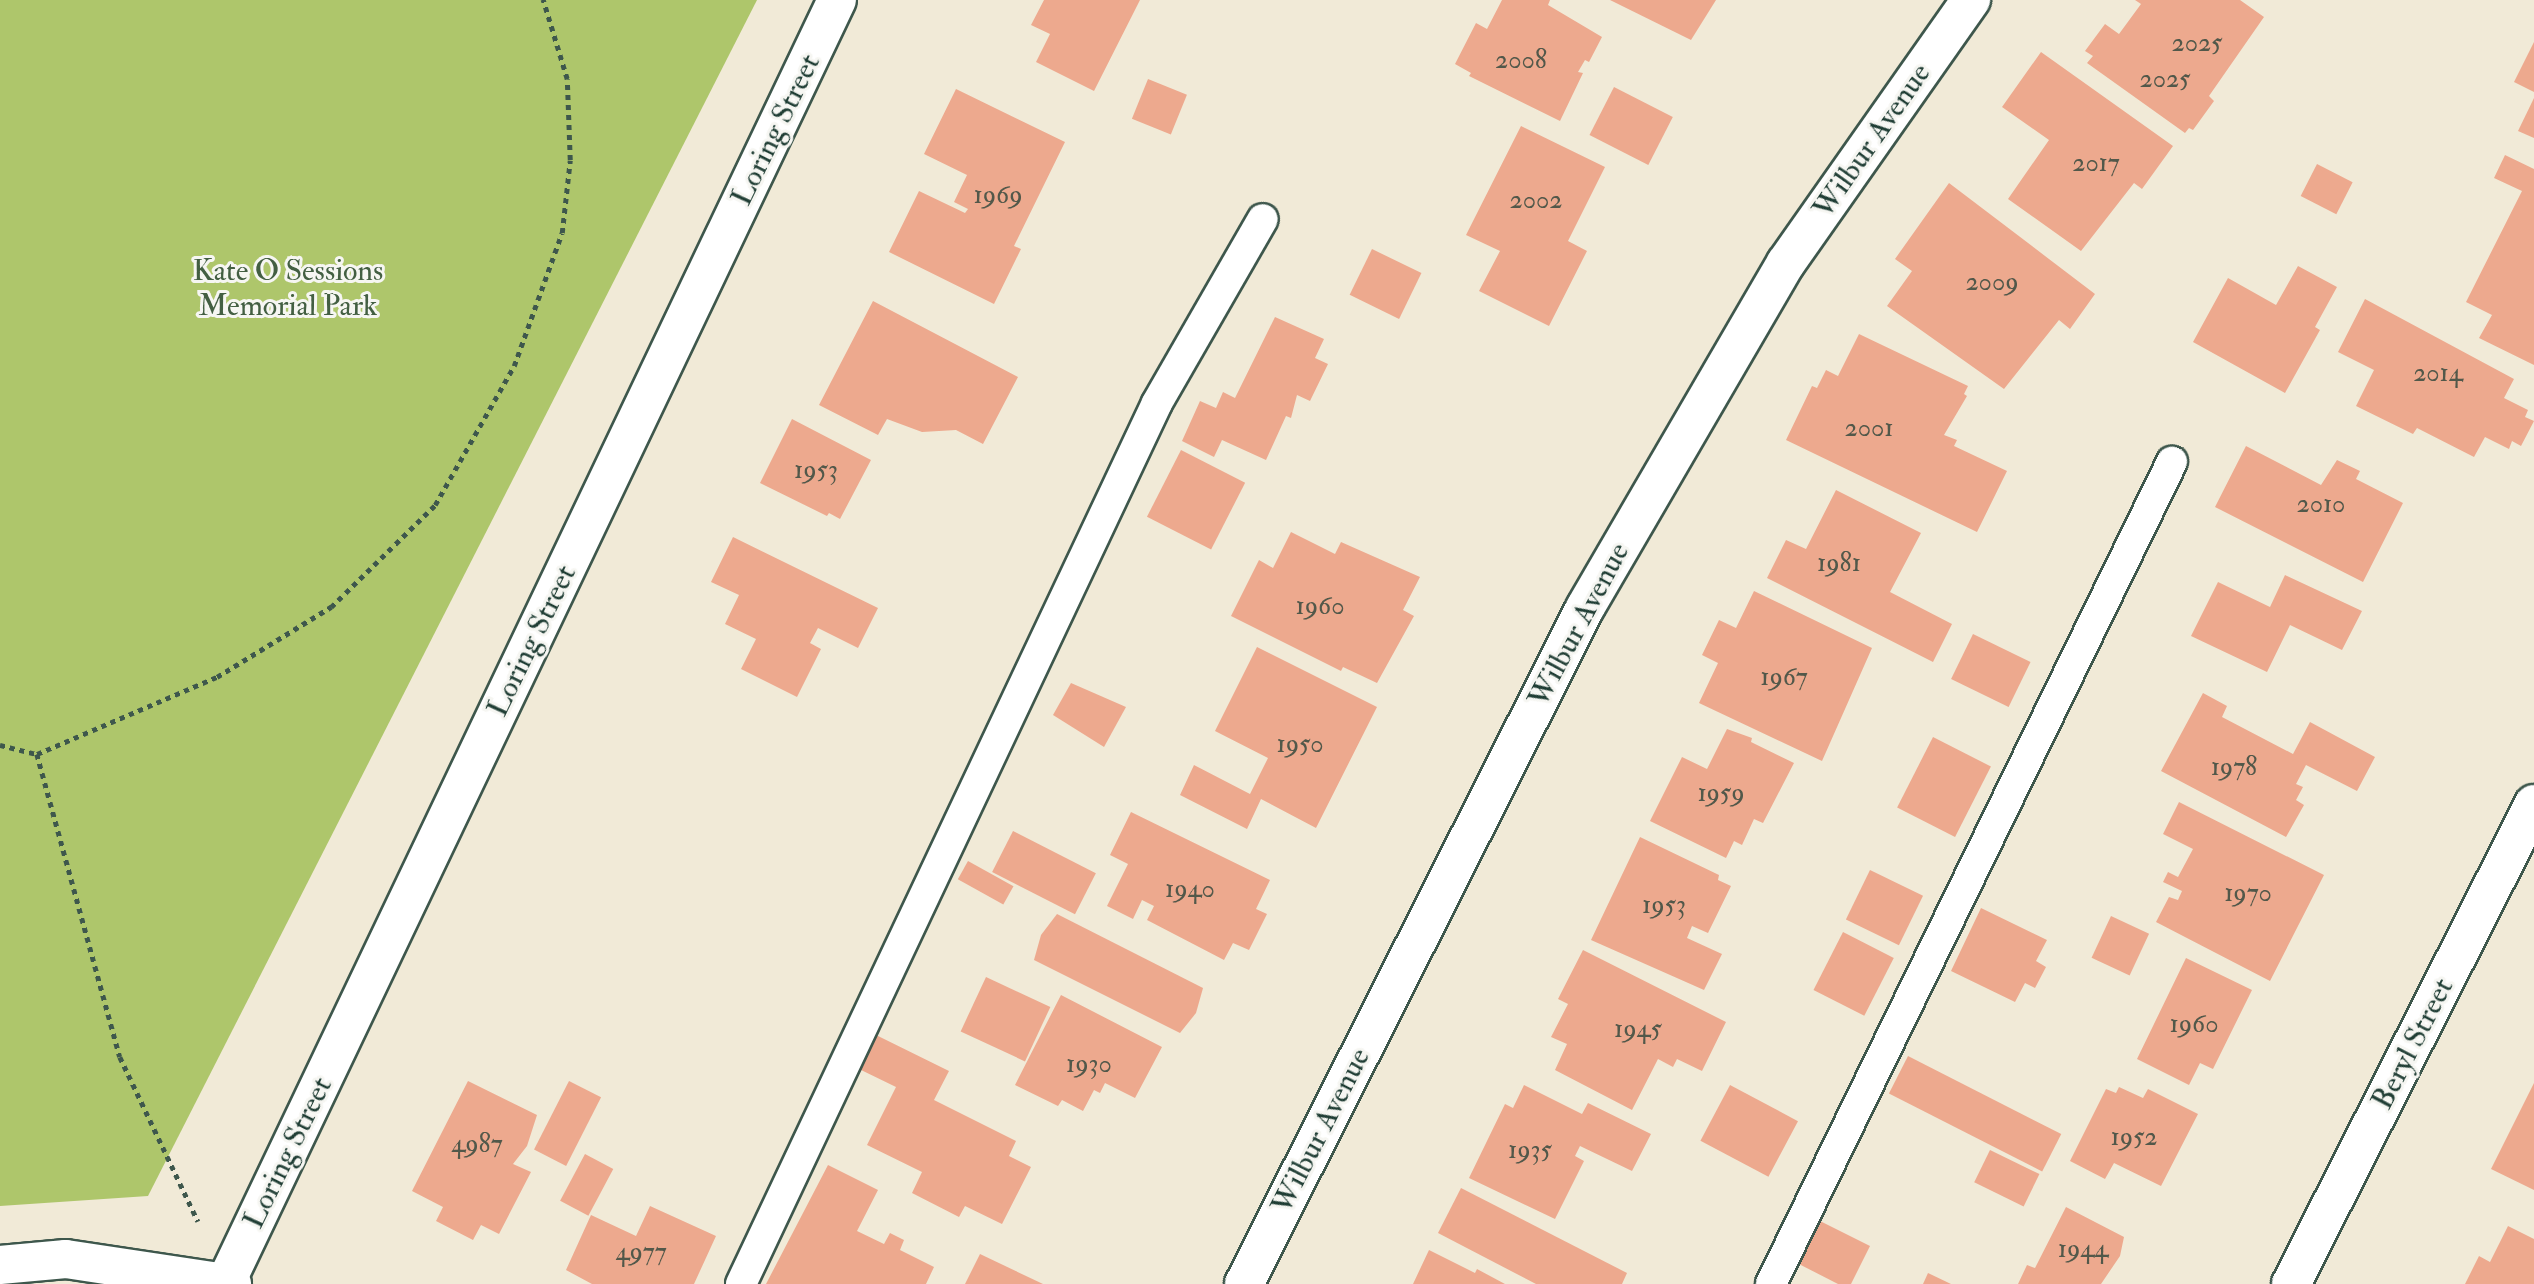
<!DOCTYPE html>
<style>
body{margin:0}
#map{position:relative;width:2534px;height:1284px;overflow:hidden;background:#f1ead7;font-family:"IM FELL Double Pica",serif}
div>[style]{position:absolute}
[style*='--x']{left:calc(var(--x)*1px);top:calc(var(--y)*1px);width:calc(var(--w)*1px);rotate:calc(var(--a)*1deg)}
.green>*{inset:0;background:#aec66b}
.building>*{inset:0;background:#eda98e;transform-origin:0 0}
.path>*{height:4.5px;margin-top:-2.25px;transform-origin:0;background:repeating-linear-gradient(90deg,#3e574c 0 5px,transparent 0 10px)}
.roads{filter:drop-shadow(2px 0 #3e574c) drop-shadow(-2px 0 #3e574c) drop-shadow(0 2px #3e574c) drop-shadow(0 -2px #3e574c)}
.lane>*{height:30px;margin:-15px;padding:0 15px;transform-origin:15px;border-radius:15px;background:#fff}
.street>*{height:38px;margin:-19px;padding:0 19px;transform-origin:19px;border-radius:19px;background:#fff}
.secondary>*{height:38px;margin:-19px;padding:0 19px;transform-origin:19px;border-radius:19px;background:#fff}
span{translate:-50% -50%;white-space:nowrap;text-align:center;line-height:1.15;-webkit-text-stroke:6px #f6f6f2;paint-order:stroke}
.number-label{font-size:26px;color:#52584a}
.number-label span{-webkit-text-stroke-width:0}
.street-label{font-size:30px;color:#1f3d34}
.park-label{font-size:30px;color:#435f42}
</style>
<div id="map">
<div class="green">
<div style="clip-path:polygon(0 0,757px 0,148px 1196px,0 1206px)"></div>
</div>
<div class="building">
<div style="clip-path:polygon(1044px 0,1140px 0,1094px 91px,1036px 62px,1050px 34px,1031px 25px)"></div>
<div style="clip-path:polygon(1502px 0,1550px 0,1548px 5px,1602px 37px,1589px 62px,1585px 60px,1578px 72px,1583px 73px,1560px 121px,1469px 76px,1471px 73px,1455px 64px,1476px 23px,1487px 29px)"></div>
<div style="clip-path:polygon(1610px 0,1716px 0,1691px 40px)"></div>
<div style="clip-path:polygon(2135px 0,2240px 0,2264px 17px,2209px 96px,2214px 101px,2193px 130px,2189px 128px,2185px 133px,2087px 63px,2093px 56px,2085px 51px,2105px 24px,2119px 34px,2141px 4px)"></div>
<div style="clip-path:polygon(2534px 42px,2534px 92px,2514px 82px)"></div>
<div style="clip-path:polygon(2041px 52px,2173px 146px,2142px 189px,2134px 183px,2081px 251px,2008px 199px,2049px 140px,2002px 107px)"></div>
<div style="left:1148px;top:79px;width:42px;height:43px;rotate:22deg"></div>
<div style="left:1614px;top:87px;width:66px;height:54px;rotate:27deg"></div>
<div style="clip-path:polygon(956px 89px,1065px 142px,1014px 246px,1021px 249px,994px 304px,889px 252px,919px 191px,965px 213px,968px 209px,954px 202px,967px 175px,924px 154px)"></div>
<div style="clip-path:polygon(2534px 98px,2534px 138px,2518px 131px)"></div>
<div style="clip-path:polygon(1521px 126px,1605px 167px,1568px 241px,1587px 251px,1549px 326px,1479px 291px,1500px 251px,1466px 235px)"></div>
<div style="clip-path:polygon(2505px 155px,2534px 169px,2534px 365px,2479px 338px,2492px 315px,2466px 302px,2522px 191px,2494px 178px)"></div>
<div style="left:2317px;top:164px;width:40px;height:36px;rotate:27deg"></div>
<div style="clip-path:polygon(1949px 183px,2095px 294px,2070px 329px,2059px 320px,2004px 389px,1887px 306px,1912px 271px,1895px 259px)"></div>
<div style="left:1372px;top:249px;width:55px;height:51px;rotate:26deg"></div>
<div style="clip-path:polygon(2298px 266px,2337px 287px,2315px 327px,2320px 330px,2285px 393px,2193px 342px,2228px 278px,2276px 305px)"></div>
<div style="clip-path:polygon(2365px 299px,2514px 379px,2504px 398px,2528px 410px,2525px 417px,2534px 421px,2521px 446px,2512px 441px,2509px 449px,2485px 437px,2474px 457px,2417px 428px,2413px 434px,2356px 406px,2374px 370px,2338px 352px)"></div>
<div style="clip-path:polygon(873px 301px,1018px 377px,983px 444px,956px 430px,922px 432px,887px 419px,878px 435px,819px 405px)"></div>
<div style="clip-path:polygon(1275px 317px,1324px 339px,1315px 358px,1328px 364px,1310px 401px,1297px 395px,1291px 418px,1286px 416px,1266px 460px,1222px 440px,1214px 457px,1182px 441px,1200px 401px,1216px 408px,1223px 392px,1235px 398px)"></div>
<div style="clip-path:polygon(1859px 334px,1968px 386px,1964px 394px,1967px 396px,1944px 435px,1957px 440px,1954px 446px,2007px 471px,1977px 532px,1786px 440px,1812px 386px,1817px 388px,1826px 370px,1838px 376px)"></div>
<div style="clip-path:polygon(792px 419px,871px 460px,840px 519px,829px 513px,827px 516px,760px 483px)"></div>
<div style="clip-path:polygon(2246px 446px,2321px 485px,2337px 460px,2360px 471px,2356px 479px,2403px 503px,2363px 582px,2215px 507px)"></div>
<div style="left:1181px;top:450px;width:72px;height:75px;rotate:27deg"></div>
<div style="clip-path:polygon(1836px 490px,1921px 533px,1890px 592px,1952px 624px,1933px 662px,1767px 578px,1786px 540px,1806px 549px)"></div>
<div style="clip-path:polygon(1291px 532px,1335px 554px,1341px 542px,1420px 577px,1403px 610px,1414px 616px,1377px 683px,1343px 667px,1341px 671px,1231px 616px,1259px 560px,1273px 568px)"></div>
<div style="clip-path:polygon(733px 537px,878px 608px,858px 648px,818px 628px,810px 643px,821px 649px,797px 697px,741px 669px,756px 639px,725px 624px,739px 595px,711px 582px)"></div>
<div style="clip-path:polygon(2285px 575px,2362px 611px,2342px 650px,2290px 625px,2267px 672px,2191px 636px,2218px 582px,2270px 607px)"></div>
<div style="clip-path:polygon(1754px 591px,1872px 648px,1822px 761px,1699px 703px,1718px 663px,1702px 655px,1719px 620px,1736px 628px)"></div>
<div style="left:1973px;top:634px;width:64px;height:50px;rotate:26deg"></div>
<div style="clip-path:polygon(1257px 647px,1377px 707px,1316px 828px,1261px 799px,1247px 829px,1180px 795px,1194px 765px,1250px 794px,1268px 758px,1215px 731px)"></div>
<div style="clip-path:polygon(1071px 683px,1126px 707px,1104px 747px,1053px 715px)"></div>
<div style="clip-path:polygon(2203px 693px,2227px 706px,2222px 717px,2293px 754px,2310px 722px,2375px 757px,2357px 791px,2306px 765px,2296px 784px,2303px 787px,2296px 800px,2304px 805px,2286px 837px,2161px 771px)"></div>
<div style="clip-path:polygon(1727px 729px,1752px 738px,1751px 742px,1794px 763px,1763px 823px,1754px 819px,1742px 845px,1734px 841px,1726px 858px,1650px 821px,1682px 757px,1707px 769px)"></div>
<div style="left:1933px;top:737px;width:65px;height:79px;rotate:27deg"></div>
<div style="clip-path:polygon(2179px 802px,2324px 875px,2270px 981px,2156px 922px,2169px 897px,2178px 900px,2182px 891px,2163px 882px,2168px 872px,2178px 877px,2193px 849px,2163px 834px)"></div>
<div style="clip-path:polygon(1131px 812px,1270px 880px,1256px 909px,1267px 914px,1249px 950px,1233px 943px,1224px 960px,1147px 920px,1154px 906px,1142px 900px,1133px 919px,1107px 906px,1128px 864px,1110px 855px)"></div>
<div style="left:1013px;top:831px;width:93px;height:46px;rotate:27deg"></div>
<div style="clip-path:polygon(1640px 837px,1719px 875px,1718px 880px,1731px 886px,1708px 933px,1692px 926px,1687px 938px,1722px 954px,1704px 990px,1591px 940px)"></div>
<div style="left:968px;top:861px;width:52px;height:21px;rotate:29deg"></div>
<div style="left:1870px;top:870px;width:59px;height:55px;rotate:26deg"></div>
<div style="clip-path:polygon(1981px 908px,2047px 940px,2036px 961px,2046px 967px,2035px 988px,2025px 983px,2015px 1002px,1951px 971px)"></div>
<div style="clip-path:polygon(1057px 914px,1203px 988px,1196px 1013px,1180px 1033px,1034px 960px,1041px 935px)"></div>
<div style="left:2111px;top:916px;width:42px;height:46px;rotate:25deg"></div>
<div style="left:1843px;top:932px;width:57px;height:65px;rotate:27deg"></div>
<div style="clip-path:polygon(1583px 950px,1726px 1022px,1702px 1071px,1677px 1059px,1673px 1067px,1658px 1059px,1632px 1110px,1555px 1070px,1567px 1044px,1551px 1037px,1568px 1004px,1558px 999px)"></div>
<div style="clip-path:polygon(2186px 958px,2252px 990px,2213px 1069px,2200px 1063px,2189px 1085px,2137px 1059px)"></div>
<div style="left:986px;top:977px;width:71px;height:60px;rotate:25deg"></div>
<div style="clip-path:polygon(1061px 995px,1162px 1047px,1135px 1098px,1105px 1083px,1100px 1093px,1094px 1090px,1083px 1111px,1062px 1100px,1058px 1106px,1015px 1085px)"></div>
<div style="clip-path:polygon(876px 1035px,949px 1071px,934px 1100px,1016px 1141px,1009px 1156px,1031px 1167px,1002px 1224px,965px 1206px,959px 1217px,912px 1193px,922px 1172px,867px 1145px,896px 1087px,859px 1069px)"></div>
<div style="left:1908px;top:1056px;width:172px;height:42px;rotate:27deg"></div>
<div style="clip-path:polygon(468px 1081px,537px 1115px,527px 1146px,513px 1164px,531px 1172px,499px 1234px,481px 1225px,473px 1240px,436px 1221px,443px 1207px,412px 1191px)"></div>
<div style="left:569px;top:1081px;width:36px;height:77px;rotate:27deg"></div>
<div style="clip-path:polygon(2534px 1083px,2534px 1190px,2491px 1169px)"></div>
<div style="clip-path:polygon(1524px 1085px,1582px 1114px,1588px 1103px,1651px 1134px,1632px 1171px,1580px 1146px,1575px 1156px,1584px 1161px,1555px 1219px,1469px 1178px,1505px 1104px,1513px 1108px)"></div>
<div style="left:1730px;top:1085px;width:77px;height:63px;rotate:28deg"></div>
<div style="clip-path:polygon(2119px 1087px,2143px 1098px,2148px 1089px,2198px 1114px,2161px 1186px,2114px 1163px,2105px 1179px,2070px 1161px,2106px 1089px,2116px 1093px)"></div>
<div style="left:1990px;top:1150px;width:55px;height:36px;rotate:26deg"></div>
<div style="left:585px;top:1154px;width:32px;height:53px;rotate:28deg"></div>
<div style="clip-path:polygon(828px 1165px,878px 1190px,857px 1231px,884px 1244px,890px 1233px,904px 1240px,900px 1250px,934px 1267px,926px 1284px,766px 1284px)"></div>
<div style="clip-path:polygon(1461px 1188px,1627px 1273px,1622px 1284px,1536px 1284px,1438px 1233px)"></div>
<div style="clip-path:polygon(650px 1206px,716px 1236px,694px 1284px,592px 1284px,566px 1270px,591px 1215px,636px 1236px)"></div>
<div style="clip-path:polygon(2066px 1207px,2124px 1237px,2120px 1256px,2101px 1284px,2018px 1284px,2027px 1265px,2035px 1268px)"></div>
<div style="clip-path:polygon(1818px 1220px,1870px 1246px,1851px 1284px,1838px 1284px,1795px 1262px)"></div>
<div style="clip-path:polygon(2508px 1226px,2534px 1239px,2534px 1284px,2465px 1284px,2479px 1256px,2490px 1262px)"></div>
<div style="clip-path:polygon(1429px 1250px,1475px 1273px,1477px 1269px,1505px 1284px,1413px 1284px)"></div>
<div style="clip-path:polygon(980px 1254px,1043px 1284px,965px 1284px)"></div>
<div style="clip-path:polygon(1928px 1273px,1951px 1284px,1923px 1284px)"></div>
</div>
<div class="path">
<div style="--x:0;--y:745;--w:38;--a:14"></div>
<div style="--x:37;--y:754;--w:196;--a:-23.2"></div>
<div style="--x:217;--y:677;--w:134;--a:-31.6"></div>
<div style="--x:331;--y:607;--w:146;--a:-44.4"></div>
<div style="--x:435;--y:505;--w:160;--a:-60.4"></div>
<div style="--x:514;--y:366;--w:141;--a:-70.2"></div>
<div style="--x:562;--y:233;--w:73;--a:-83.7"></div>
<div style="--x:570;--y:160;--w:81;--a:-92.1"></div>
<div style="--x:567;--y:79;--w:83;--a:-106.9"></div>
<div style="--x:37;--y:754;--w:314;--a:74.7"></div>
<div style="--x:120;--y:1057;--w:182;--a:64.6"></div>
</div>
<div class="roads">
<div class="lane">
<div style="--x:741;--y:1284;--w:974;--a:-64.72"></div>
<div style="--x:1157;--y:403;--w:212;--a:-60.1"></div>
<div style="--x:1771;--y:1284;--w:915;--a:-64"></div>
</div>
<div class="street">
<div style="--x:226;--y:1282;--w:1420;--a:-64.52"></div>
<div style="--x:1244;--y:1284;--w:757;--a:-63.23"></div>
<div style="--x:1585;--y:608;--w:399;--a:-59.8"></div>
<div style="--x:1786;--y:263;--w:322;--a:-54.9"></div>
</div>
<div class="secondary">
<div style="--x:0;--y:1265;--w:66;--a:-5.2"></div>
<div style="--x:66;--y:1259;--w:168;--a:8.6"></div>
<div style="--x:2291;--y:1284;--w:538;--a:-63.15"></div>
</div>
</div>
<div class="number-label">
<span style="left:2197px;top:44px">2025</span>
<span style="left:1521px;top:61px">2008</span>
<span style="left:2165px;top:80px">2025</span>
<span style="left:2096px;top:164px">2017</span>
<span style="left:998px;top:196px">1969</span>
<span style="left:1536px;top:201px">2002</span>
<span style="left:1992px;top:283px">2009</span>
<span style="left:2438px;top:374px">2014</span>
<span style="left:1869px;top:429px">2001</span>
<span style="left:816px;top:471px">1953</span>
<span style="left:2321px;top:505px">2010</span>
<span style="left:1839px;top:564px">1981</span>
<span style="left:1320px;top:607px">1960</span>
<span style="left:1784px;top:678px">1967</span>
<span style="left:1300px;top:745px">1950</span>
<span style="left:2234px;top:768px">1978</span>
<span style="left:1721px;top:794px">1959</span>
<span style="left:1190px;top:890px">1940</span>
<span style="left:2248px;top:894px">1970</span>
<span style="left:1664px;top:906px">1953</span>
<span style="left:2194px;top:1025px">1960</span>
<span style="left:1638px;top:1030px">1945</span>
<span style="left:1089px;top:1065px">1930</span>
<span style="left:2134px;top:1138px">1952</span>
<span style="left:477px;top:1145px">4987</span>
<span style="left:1530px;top:1151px">1935</span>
<span style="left:2083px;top:1250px">1944</span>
<span style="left:641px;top:1253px">4977</span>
</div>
<div class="street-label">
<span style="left:776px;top:130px;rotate:-64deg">Loring Street</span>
<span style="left:1872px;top:141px;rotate:-55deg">Wilbur Avenue</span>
<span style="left:1579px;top:625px;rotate:-62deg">Wilbur Avenue</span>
<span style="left:532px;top:641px;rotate:-64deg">Loring Street</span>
<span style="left:2413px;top:1044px;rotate:-63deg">Beryl Street</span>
<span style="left:1321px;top:1131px;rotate:-63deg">Wilbur Avenue</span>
<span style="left:288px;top:1153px;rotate:-64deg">Loring Street</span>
</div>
<div class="park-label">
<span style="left:288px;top:288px">Kate O Sessions<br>Memorial Park</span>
</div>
</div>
